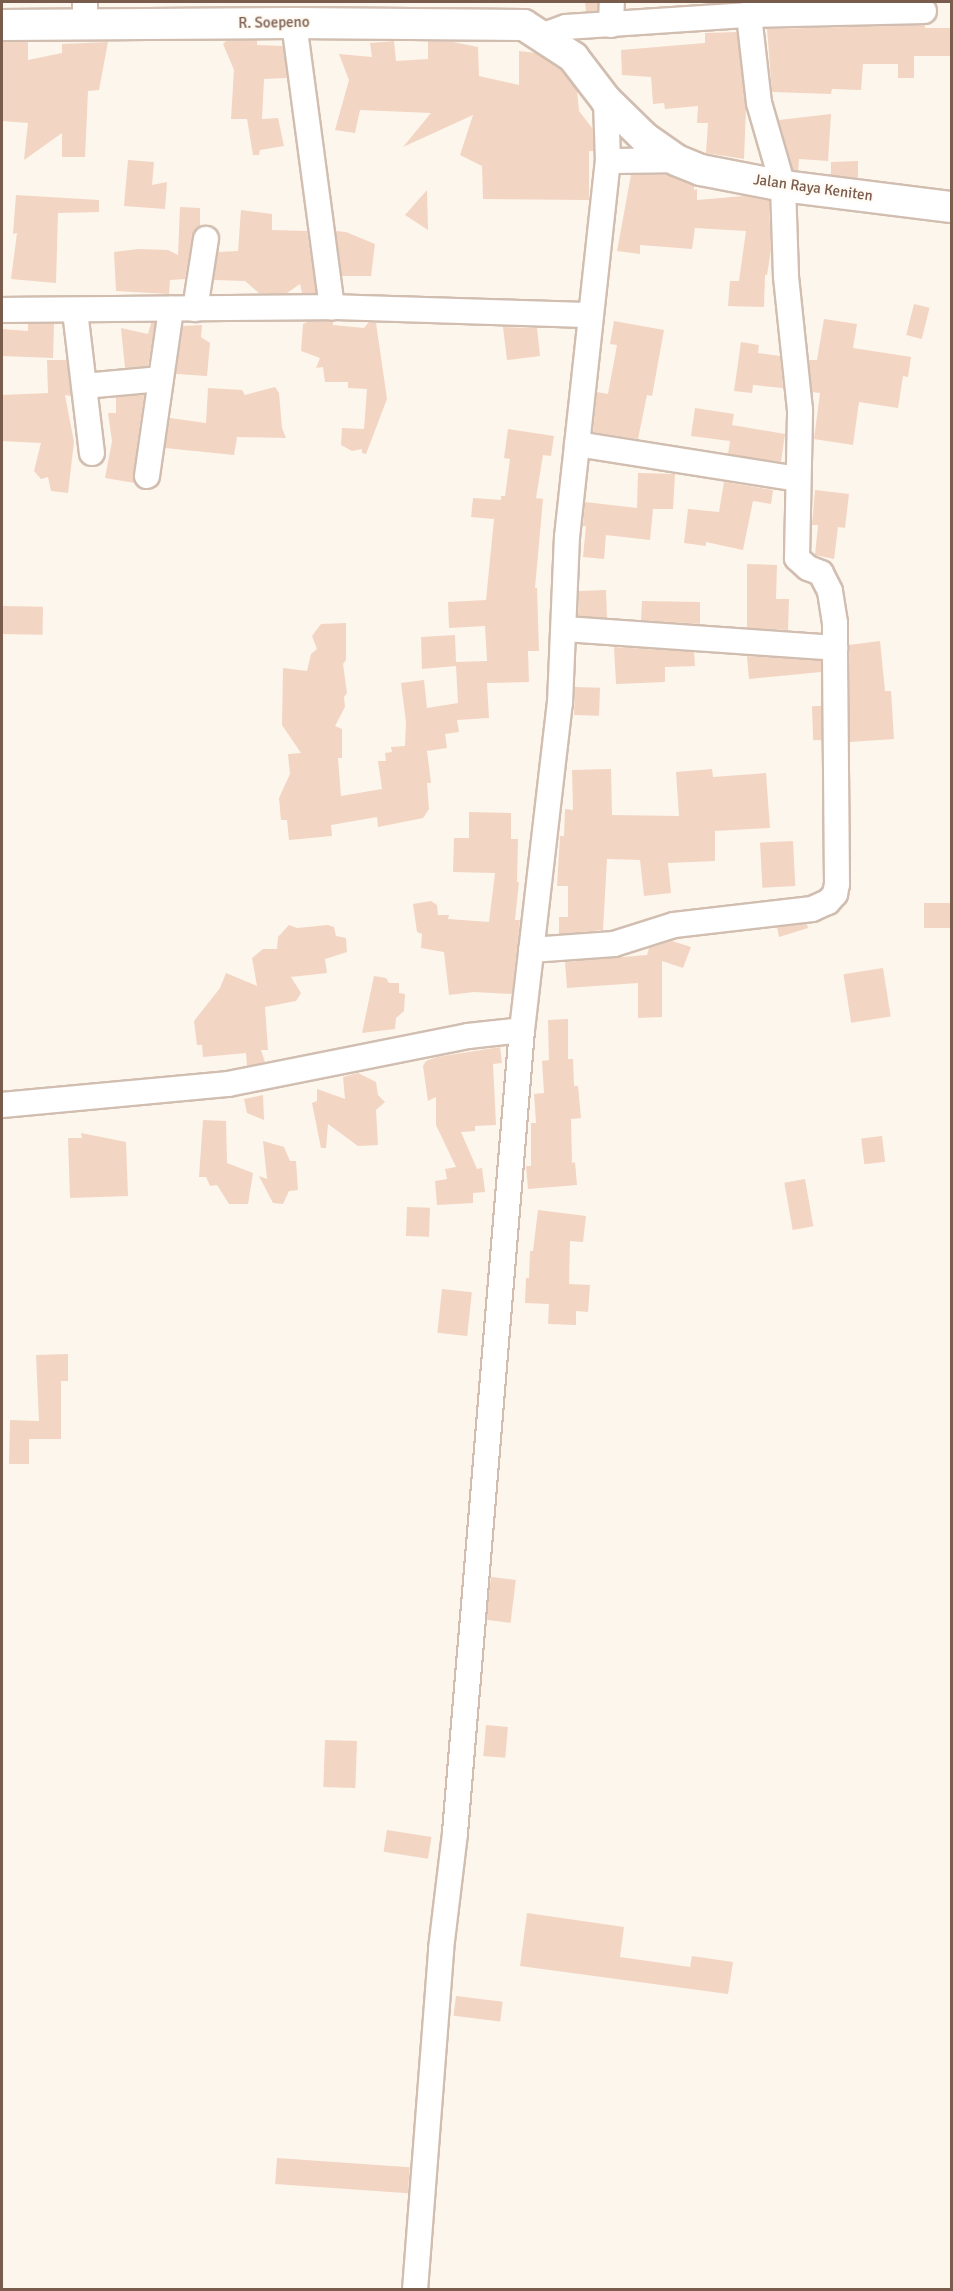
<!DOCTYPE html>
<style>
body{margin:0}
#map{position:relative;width:953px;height:2291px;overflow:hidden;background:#fdf6ec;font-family:Signika,sans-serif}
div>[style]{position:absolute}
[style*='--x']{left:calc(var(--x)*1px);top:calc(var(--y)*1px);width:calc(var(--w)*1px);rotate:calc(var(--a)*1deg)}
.building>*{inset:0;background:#f3d5c3;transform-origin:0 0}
.roads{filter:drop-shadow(2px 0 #d1beb0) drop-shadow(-2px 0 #d1beb0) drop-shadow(0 2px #d1beb0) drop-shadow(0 -2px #d1beb0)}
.minor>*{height:24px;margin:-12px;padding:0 12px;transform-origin:12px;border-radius:12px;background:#fff}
.tertiary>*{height:30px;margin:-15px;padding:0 15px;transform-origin:15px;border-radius:15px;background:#fff}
span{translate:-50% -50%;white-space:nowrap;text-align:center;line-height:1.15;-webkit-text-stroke:4.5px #fffaf3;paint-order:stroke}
.street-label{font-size:15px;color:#7a5c4d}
.frame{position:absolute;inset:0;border:3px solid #7a5c4d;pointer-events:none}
</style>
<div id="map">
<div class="building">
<div style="clip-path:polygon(585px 2px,598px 2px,597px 11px,586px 11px)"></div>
<div style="clip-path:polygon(925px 25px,925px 28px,951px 28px,951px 56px,914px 56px,914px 78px,898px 78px,898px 64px,863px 64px,861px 90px,832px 89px,831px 94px,772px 92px,767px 29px)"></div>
<div style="clip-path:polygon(737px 32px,746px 108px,744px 159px,706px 153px,708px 123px,697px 123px,698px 106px,665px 109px,664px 103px,653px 104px,651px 77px,622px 75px,621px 50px,705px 43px,705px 33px)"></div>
<div style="clip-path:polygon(257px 40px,257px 45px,283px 46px,287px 78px,264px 79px,262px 119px,278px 118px,284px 146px,260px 150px,259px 155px,253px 155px,247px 119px,231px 119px,234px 70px,223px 44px,226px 41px)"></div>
<div style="clip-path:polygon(394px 41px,396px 61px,428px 59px,428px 41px,453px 42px,478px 47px,479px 76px,519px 85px,519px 51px,536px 53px,561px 70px,577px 90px,579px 111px,593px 129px,593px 151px,589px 151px,589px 200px,483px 199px,482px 166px,460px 155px,473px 115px,403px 147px,431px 113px,360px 110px,355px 133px,335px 130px,349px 80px,339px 54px,372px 57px,370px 43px)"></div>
<div style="clip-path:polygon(2px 42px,28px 42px,28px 60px,62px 53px,62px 44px,108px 42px,99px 90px,88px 91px,85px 157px,62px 157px,62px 133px,24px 160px,28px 123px,2px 121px)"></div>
<div style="clip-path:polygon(831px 114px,828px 161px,799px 159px,798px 171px,793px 170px,779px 120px)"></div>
<div style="clip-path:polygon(128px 160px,154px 162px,152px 185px,167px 182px,165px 209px,124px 206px)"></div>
<div style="clip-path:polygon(858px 161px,858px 178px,831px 175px,831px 162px)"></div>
<div style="clip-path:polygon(631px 175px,668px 175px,694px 186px,694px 190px,697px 189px,697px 200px,744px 196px,769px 201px,771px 250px,767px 275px,765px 275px,764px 307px,728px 306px,730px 281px,739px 281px,746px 231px,695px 228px,692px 249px,640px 245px,640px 254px,617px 251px)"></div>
<div style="clip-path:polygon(427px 190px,428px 230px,405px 215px)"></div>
<div style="clip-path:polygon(16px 195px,99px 200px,99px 212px,58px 213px,56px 283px,11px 279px,17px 233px,13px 234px)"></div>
<div style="clip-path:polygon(180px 207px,200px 208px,200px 226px,192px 237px,185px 279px,170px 280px,169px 294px,116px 291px,114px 252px,138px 249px,168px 250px,178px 255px)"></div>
<div style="clip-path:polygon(241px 210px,272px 214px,272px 230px,307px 231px,316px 293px,302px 293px,300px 284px,287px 293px,259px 293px,245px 281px,214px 280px,218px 252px,238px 251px)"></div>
<div style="clip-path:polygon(336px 231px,346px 232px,375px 244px,371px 276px,342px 276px)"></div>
<div style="left:914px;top:304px;width:16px;height:32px;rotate:14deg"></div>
<div style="clip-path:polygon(824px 319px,857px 324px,853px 348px,911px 357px,908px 377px,903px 376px,898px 408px,859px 402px,853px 445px,814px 439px,820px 393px,812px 392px,809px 360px,817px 360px)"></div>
<div style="clip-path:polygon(309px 321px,333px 321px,333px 325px,364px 328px,369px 322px,376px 323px,387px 399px,366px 454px,362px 453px,362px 449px,352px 451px,341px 445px,342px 428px,364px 429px,367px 389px,348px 388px,348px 382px,325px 382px,323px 367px,316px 368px,320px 358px,301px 351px,303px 324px)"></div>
<div style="clip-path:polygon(614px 321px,664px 330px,652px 396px,647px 395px,638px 439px,593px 432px,597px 392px,608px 394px,617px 345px,610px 344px)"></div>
<div style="clip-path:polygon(151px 323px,155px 323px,148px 366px,125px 368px,121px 328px,148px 334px)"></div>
<div style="clip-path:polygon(28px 324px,54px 324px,53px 358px,2px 356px,2px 329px,28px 331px)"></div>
<div style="clip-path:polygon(202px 325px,201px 337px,210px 343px,207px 376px,176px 374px,183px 326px)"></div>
<div style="clip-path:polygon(503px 327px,537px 328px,540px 356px,507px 360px)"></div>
<div style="clip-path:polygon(741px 342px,759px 345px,758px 353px,780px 356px,783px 388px,753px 385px,752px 393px,734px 391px)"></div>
<div style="clip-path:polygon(47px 360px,67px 360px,71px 396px,65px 395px,74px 442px,68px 493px,51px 491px,48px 477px,41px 479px,34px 471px,41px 443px,2px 441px,2px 395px,48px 393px)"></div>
<div style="clip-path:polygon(275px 387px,279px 393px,282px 428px,286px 438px,237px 437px,234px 455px,165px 448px,170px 418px,206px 423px,208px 388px,242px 390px,245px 395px)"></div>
<div style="clip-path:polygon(144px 395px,133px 474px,135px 483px,105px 478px,112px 441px,108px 413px,116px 413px,116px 397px)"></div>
<div style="clip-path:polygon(695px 408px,734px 414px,732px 425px,785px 434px,781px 462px,728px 454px,730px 441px,691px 436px)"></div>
<div style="clip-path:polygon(508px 429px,554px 436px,551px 456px,543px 455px,536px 498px,543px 499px,535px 588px,537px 588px,539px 651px,528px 651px,529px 682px,487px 683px,489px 718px,457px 720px,459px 732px,445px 734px,447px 748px,427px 751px,431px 783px,427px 783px,429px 809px,423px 818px,378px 827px,377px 817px,331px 825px,332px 836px,289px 840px,287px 820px,281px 820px,279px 798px,290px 774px,288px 754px,301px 753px,282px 725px,283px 668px,307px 671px,311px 654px,317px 649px,312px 636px,321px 624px,346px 623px,346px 660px,343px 664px,347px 693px,344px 697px,345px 707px,335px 726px,342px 729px,342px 758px,338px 758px,341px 796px,382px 789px,378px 761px,386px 761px,385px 753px,392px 752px,391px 747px,405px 746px,406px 722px,401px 683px,424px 680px,427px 708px,458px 703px,456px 666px,422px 669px,421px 637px,455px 635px,456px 662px,487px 661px,485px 626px,449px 628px,448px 602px,486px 600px,494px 519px,471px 517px,473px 498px,501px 500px,501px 496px,505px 496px,510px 459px,504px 458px)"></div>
<div style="clip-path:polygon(638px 473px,675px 474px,673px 509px,653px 509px,650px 540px,606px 535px,604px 559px,583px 557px,586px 526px,583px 526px,585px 502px,637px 508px)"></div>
<div style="clip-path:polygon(724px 482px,773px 490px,771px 504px,753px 501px,743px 550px,706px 542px,706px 546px,684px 543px,688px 509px,719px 512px)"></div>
<div style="clip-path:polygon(815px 490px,849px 494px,845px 528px,838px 527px,834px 559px,815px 555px,818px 525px,812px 525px)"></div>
<div style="clip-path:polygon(747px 564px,777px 565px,776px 599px,789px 599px,788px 630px,747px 628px)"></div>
<div style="clip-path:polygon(606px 590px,607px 618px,578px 616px,579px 591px)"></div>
<div style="clip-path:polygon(642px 601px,700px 602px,700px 624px,641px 620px)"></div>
<div style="left:2px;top:606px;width:41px;height:28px;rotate:1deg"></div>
<div style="clip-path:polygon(880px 641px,885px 691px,891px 691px,894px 739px,850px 742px,849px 645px)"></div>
<div style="clip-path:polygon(614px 647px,694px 652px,695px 666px,665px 667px,665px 682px,616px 684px)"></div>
<div style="clip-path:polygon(747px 656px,821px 661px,821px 672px,749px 679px)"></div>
<div style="left:575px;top:687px;width:25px;height:28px;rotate:2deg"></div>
<div style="left:821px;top:706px;width:34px;height:9px;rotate:88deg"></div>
<div style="clip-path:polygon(611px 769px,612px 815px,679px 816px,676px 772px,712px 769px,713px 777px,766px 773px,770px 828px,715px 831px,715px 861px,668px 863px,671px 893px,644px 896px,640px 860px,607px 859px,603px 930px,559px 934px,559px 917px,568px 917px,568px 886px,557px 886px,560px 836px,564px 836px,565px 809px,573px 810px,572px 770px)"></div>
<div style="clip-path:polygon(469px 812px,511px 813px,511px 839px,518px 839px,517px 882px,519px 882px,515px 920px,520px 920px,512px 994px,474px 992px,449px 995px,444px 952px,421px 948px,422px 934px,417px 932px,413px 904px,431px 901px,437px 905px,438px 915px,449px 915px,448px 919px,489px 922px,495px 873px,453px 872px,454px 838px,469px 838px)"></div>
<div style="left:793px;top:841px;width:45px;height:33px;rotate:87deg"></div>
<div style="left:951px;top:903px;width:25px;height:27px;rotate:90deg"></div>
<div style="clip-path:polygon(807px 924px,808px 928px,779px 937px,777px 927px)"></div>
<div style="clip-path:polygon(289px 925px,297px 928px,328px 925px,334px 927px,336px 936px,346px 938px,347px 952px,325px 959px,327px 973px,291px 977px,301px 993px,296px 1001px,265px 1007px,268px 1050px,261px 1050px,265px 1062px,247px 1066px,246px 1053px,203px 1057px,202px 1045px,197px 1045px,194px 1021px,220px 988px,226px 973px,257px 986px,252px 958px,263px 949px,277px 949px,278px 937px)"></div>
<div style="clip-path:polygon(672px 941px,691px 947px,683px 968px,662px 961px,662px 1017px,638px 1018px,638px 983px,567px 988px,565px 962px,647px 955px,649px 948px)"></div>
<div style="left:883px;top:968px;width:49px;height:40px;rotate:81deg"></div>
<div style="clip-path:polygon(374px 976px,386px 978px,389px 983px,399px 983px,399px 993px,405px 994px,404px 1011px,396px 1018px,395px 1029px,362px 1033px)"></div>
<div style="clip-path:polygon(568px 1019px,568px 1059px,573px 1059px,574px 1086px,578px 1086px,581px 1118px,571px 1119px,572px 1163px,575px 1162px,577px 1185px,528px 1189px,526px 1166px,531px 1166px,531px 1123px,536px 1123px,534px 1094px,544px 1093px,542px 1061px,549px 1060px,548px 1020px)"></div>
<div style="clip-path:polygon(500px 1047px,502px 1063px,493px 1064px,496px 1125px,475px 1126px,475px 1131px,461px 1132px,477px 1169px,482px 1168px,485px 1192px,473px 1193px,473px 1203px,437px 1205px,435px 1181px,447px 1179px,445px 1169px,456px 1167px,436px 1125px,436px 1097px,428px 1101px,423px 1066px,426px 1061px,437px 1057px)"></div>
<div style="clip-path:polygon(358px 1073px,376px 1082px,378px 1095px,385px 1102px,376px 1110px,378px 1145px,358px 1146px,328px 1124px,326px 1148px,321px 1148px,312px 1103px,317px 1101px,317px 1089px,345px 1099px,343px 1077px)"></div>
<div style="clip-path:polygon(263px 1095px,264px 1120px,247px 1113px,244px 1099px)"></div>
<div style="clip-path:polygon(203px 1120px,226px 1121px,227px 1163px,253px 1173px,248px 1204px,229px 1204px,217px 1185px,210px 1186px,206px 1177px,199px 1177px)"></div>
<div style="clip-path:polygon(81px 1133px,126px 1142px,128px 1196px,70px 1198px,68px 1138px,82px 1138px)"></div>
<div style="left:882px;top:1136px;width:26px;height:21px;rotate:83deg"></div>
<div style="clip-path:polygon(263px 1141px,284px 1147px,290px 1161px,296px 1161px,298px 1190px,289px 1191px,283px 1204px,273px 1203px,259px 1176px,267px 1179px)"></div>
<div style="left:805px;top:1179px;width:48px;height:21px;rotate:80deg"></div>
<div style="left:407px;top:1207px;width:23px;height:29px;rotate:2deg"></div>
<div style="clip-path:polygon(538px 1210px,586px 1216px,583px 1242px,570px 1241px,569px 1284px,590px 1285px,588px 1312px,576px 1311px,576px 1325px,548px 1324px,549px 1304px,525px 1303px,526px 1278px,529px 1278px,530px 1251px,533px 1251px)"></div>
<div style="left:442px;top:1289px;width:30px;height:44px;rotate:6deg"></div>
<div style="clip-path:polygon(68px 1354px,68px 1381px,61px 1381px,61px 1439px,29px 1439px,29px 1464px,9px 1464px,10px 1420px,39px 1421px,36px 1355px)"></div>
<div style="left:491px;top:1577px;width:25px;height:43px;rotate:7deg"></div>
<div style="left:486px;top:1725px;width:22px;height:31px;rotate:5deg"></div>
<div style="left:325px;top:1740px;width:32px;height:47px;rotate:2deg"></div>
<div style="left:387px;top:1830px;width:45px;height:22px;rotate:9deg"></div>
<div style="clip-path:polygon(527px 1913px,624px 1927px,620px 1957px,690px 1967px,692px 1956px,733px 1962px,728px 1994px,520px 1966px)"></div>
<div style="left:456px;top:1996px;width:47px;height:20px;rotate:7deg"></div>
<div style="left:277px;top:2158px;width:133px;height:26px;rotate:4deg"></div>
</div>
<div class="roads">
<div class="minor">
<div style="--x:85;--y:2;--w:24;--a:90"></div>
<div style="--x:294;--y:23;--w:287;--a:82.4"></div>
<div style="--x:332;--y:307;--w:258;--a:1.8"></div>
<div style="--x:611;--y:25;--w:23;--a:-88"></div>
<div style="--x:544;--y:35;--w:23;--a:-20"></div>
<div style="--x:566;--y:27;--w:183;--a:-3.8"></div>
<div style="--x:749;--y:15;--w:10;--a:-53"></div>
<div style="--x:755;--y:7;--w:5;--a:-90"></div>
<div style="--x:608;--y:161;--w:68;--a:-0.8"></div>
<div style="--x:195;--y:309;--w:71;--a:-81.1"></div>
<div style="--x:2;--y:310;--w:330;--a:-0.5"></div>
<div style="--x:75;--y:311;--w:143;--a:83.2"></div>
<div style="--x:84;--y:386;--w:77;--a:-5.2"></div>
<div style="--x:577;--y:444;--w:223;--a:9"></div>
<div style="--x:147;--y:476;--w:169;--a:-81.8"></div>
<div style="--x:565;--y:629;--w:271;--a:4"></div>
<div style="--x:835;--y:648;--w:25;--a:-90"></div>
<div style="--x:835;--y:623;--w:32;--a:-99"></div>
<div style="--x:830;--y:591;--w:20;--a:-117"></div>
<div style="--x:821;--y:573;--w:14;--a:-159"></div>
<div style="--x:808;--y:568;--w:15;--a:-138"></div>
<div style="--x:797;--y:558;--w:148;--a:-88.8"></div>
<div style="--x:800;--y:410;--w:135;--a:-96"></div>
<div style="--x:786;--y:276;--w:90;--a:-91.9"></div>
<div style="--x:783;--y:186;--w:86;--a:-106.1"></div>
<div style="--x:759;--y:103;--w:89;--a:-96.5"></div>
<div style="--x:749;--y:15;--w:175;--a:-1.3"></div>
<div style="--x:531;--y:950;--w:83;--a:-4.1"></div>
<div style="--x:614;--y:944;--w:63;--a:-17.6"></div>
<div style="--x:674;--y:925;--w:139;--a:-6.6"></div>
<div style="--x:812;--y:909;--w:17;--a:-24"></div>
<div style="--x:828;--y:902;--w:11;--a:-49"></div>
<div style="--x:835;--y:894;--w:10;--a:-79"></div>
<div style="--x:837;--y:884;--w:236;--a:-90.5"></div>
<div style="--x:2;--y:1105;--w:227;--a:-5.3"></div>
<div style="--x:228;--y:1084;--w:245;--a:-11.3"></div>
<div style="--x:468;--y:1036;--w:54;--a:-6.3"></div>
<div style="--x:415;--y:2290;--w:342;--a:-85.6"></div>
<div style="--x:441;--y:1949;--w:117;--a:-83.1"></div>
<div style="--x:455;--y:1833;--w:806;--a:-85.23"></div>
<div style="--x:522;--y:1030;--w:329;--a:-83.4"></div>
<div style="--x:560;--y:703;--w:166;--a:-87.6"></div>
<div style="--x:567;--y:537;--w:378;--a:-83.8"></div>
<div style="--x:608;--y:161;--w:61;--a:-91.9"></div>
</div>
<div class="tertiary">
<div style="--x:2;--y:25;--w:292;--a:-0.4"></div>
<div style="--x:294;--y:23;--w:230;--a:0.5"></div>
<div style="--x:524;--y:25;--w:59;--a:33.1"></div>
<div style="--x:573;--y:57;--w:54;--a:52.5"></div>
<div style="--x:606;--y:100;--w:54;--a:44.3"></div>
<div style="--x:645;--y:138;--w:38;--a:35"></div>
<div style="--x:676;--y:160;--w:27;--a:22"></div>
<div style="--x:701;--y:170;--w:84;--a:11"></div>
<div style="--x:783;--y:186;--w:170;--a:7.1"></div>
</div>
</div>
<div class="street-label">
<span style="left:274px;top:23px;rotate:-1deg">R. Soepeno</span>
<span style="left:813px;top:188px;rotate:8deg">Jalan Raya Keniten</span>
</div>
<div class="frame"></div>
</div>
